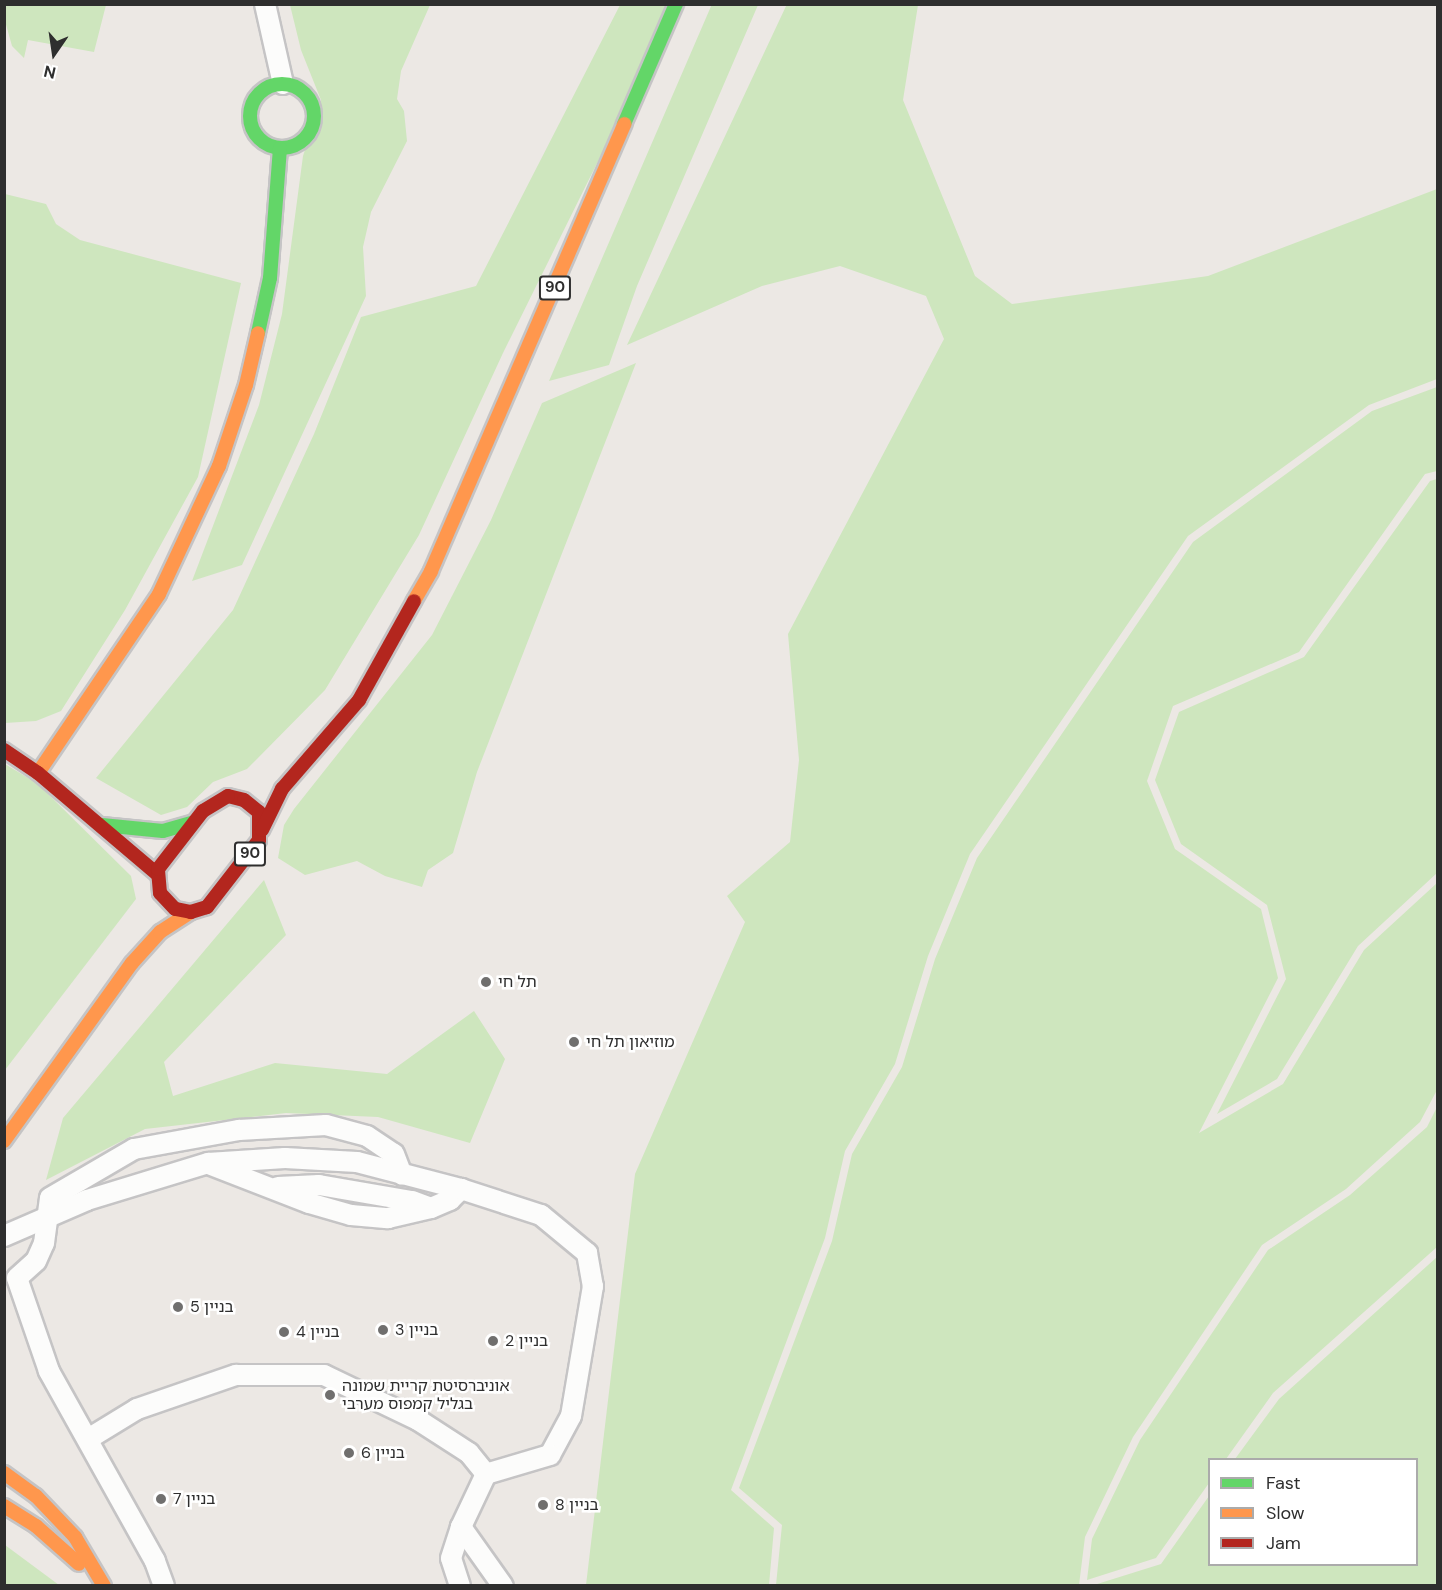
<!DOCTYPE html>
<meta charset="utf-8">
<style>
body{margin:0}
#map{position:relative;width:1442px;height:1590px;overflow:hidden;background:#ece8e4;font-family:"DM Sans","Noto Sans Hebrew",sans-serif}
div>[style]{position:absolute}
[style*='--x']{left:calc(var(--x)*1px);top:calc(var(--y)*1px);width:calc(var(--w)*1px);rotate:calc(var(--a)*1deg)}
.green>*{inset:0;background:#cee6be}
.roads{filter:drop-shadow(2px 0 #c5c4c5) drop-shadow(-2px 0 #c5c4c5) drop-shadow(0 2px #c5c4c5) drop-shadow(0 -2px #c5c4c5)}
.street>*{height:20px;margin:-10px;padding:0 10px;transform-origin:10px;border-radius:10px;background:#fcfcfb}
.fast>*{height:14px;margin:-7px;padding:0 7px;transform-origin:7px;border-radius:7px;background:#63d668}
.fast>.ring{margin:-7px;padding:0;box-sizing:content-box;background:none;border:14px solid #63d668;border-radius:50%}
.slow>*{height:14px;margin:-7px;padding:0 7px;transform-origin:7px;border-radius:7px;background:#ff974d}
.jam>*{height:14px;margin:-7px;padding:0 7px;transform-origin:7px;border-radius:7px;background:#b3261e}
.dots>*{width:16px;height:16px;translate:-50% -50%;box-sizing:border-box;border:3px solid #fff;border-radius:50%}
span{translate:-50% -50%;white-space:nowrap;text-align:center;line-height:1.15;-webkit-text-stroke:5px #fff;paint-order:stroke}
.shield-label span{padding:2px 4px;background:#fff;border:2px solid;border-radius:4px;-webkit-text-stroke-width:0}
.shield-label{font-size:15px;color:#2e2e2e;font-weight:700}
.poi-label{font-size:16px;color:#2e2e2e}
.left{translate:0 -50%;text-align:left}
.frame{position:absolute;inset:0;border:6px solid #2e2e2e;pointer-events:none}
.legend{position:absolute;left:1208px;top:1458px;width:210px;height:108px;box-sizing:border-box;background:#fff;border:2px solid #ababab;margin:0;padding:8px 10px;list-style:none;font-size:18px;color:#2e2e2e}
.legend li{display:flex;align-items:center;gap:12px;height:30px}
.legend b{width:30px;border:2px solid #ababab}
.north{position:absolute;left:24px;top:24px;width:60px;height:60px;-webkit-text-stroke:4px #fff;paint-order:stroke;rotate:193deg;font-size:16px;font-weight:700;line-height:24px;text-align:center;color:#2e2e2e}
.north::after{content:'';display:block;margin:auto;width:21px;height:27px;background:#2e2e2e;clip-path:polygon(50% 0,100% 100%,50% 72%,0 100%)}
</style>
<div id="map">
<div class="green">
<div style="clip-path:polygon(712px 4px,758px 5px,637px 286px,609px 365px,549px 381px)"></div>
<div style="clip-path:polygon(787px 4px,918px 5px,903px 100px,975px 276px,1012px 304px,1208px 276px,1437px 189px,1437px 379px,1369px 405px,1188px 536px,970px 854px,928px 956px,895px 1064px,845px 1151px,825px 1238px,731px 1490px,774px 1528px,769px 1585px,586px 1585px,635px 1174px,745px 922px,727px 896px,790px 842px,799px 760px,788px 634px,944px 339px,926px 296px,840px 266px,762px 286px,627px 345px)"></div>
<div style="clip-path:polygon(4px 5px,5px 4px,106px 5px,94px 52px,28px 40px,24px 58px,12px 46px,5px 21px)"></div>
<div style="clip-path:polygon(290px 5px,430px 5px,401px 71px,397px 99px,404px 111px,407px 141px,371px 212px,363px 247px,366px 296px,242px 565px,192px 581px,259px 405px,282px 314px,303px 156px,321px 100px,301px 50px)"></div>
<div style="clip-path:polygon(620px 5px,667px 5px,609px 139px,503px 353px,419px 535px,325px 690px,247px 769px,213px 782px,187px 807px,161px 815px,96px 778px,233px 610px,314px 434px,361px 317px,476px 286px)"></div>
<div style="clip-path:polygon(5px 194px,46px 204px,56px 224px,80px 240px,241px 283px,198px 477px,125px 610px,61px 711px,36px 721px,5px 723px)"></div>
<div style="clip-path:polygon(636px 363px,477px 772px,453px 853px,428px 870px,422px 887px,385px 876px,357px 861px,305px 875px,278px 858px,284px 825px,294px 809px,432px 635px,491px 520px,542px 403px)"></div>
<div style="clip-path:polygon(1437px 387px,1437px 471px,1425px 474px,1299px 652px,1173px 706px,1147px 781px,1175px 849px,1261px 909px,1278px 978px,1199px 1133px,1283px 1084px,1364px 950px,1437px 883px,1437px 1090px,1420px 1122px,1346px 1189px,1262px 1245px,1133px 1437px,1085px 1537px,1079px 1585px,776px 1585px,782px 1525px,739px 1488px,832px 1241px,852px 1154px,902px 1067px,935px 959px,977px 858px,1193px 542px,1372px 411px)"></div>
<div style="clip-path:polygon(1437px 479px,1437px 873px,1358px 946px,1277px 1079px,1217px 1114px,1286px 979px,1267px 905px,1181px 844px,1155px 780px,1179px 712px,1304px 657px,1430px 481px)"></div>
<div style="clip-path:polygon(5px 764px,38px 784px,131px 876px,136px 899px,5px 1070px)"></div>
<div style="clip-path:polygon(264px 880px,286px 935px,164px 1062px,173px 1096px,275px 1063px,387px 1074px,474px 1011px,505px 1059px,470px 1143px,378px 1117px,286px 1113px,145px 1129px,46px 1180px,63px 1118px)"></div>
<div style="clip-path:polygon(1437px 1107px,1437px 1247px,1273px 1393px,1226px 1459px,1210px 1460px,1209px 1483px,1156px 1558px,1087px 1580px,1092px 1539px,1140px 1440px,1268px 1250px,1350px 1195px,1427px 1127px)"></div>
<div style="clip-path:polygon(1437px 1257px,1437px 1585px,1094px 1585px,1161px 1564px,1209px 1496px,1210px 1564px,1416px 1564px,1416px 1460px,1235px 1459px,1279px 1399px)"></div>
<div style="clip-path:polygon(4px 1545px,5px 1545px,59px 1585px,5px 1584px)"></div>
</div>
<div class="roads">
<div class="street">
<div style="--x:265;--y:4;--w:82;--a:77.3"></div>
<div style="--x:211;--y:1165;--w:105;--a:21.2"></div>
<div style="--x:309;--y:1203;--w:44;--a:15.9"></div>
<div style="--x:351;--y:1215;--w:37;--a:5"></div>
<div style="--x:388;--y:1218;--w:44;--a:-13.1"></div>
<div style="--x:431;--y:1208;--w:21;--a:-23"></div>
<div style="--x:450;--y:1200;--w:16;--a:-45"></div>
<div style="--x:278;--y:1187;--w:41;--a:-2.8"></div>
<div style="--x:319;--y:1185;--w:94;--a:9.8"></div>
<div style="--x:412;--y:1201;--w:20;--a:20"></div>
<div style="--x:4;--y:1236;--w:90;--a:-23.4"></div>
<div style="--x:87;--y:1200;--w:127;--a:-17"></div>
<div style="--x:208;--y:1163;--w:77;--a:-3.7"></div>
<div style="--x:285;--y:1158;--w:72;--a:3.2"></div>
<div style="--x:357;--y:1162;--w:107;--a:14.6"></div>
<div style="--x:461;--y:1189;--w:84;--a:18"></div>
<div style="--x:541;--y:1215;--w:60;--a:39.6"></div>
<div style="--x:587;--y:1253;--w:34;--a:80"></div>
<div style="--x:593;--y:1286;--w:132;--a:99.6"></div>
<div style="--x:571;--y:1416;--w:44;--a:118.3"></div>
<div style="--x:550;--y:1455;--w:67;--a:163.5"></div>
<div style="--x:88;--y:1439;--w:57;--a:-31.5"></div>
<div style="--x:137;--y:1409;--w:105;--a:-19"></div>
<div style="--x:236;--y:1375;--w:88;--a:0"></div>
<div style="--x:324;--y:1375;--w:104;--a:25.6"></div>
<div style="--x:418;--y:1420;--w:61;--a:32.9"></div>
<div style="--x:469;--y:1453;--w:27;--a:51"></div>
<div style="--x:486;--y:1474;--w:59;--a:115.3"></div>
<div style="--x:461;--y:1527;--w:72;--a:54.6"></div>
<div style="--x:164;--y:1586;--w:27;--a:-110"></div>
<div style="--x:155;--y:1561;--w:218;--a:-119.2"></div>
<div style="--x:49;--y:1371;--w:98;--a:-109"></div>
<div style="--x:17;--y:1278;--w:25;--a:-42"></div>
<div style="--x:36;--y:1261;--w:20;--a:-66"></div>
<div style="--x:44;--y:1243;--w:45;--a:-82.4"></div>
<div style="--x:50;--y:1198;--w:97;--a:-30.3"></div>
<div style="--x:134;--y:1149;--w:107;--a:-10.3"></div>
<div style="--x:239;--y:1130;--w:87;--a:-3.3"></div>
<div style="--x:326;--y:1125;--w:42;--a:15"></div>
<div style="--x:367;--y:1136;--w:32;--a:34"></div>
<div style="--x:394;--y:1154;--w:22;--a:69"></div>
<div style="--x:460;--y:1586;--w:29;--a:-108"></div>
<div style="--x:451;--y:1558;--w:33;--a:-72"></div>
</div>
<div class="fast">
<div class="ring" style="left:250px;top:84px;width:50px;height:50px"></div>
<div style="--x:624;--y:124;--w:131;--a:-66.6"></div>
<div style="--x:258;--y:333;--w:56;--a:-77.7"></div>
<div style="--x:270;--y:278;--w:130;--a:-85.6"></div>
<div style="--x:102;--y:825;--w:61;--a:5.6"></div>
<div style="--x:163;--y:831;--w:32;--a:-16"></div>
</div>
<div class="slow">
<div style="--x:414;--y:601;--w:34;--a:-60"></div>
<div style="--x:431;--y:571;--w:487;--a:-66.6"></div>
<div style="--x:38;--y:773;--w:216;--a:-55.9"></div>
<div style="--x:159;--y:594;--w:141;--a:-64.9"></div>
<div style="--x:219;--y:466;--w:85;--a:-71.6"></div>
<div style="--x:246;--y:385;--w:53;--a:-77"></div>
<div style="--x:4;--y:1141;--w:219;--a:-54.3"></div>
<div style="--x:132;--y:963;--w:42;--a:-47.9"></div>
<div style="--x:160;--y:932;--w:37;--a:-33"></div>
<div style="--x:4;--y:1473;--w:39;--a:36"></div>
<div style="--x:36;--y:1496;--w:57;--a:46.4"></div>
<div style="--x:75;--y:1537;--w:57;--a:59.4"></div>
<div style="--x:4;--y:1506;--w:38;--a:32"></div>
<div style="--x:36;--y:1526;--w:57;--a:41.5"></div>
</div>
<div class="jam">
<div style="--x:4;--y:750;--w:41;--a:34.1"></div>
<div style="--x:38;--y:773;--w:156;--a:40.3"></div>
<div style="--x:228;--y:796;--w:16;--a:14"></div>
<div style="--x:244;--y:800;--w:19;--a:39"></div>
<div style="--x:259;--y:812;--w:28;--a:90"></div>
<div style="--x:259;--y:840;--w:85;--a:127.8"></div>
<div style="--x:207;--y:907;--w:17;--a:163"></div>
<div style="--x:191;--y:912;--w:16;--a:-169"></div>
<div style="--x:175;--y:909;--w:22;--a:-133"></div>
<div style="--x:160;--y:893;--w:24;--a:-95"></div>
<div style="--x:158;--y:869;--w:73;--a:-52.2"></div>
<div style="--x:203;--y:811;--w:29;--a:-31"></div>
<div style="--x:262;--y:830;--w:46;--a:-64"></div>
<div style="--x:282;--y:789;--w:118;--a:-49.1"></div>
<div style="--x:359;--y:700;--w:113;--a:-60.9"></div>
</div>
</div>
<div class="dots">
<div style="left:486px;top:982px;background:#706f6e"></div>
<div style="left:574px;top:1042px;background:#706f6e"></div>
<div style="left:178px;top:1307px;background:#706f6e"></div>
<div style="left:383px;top:1330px;background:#706f6e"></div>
<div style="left:284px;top:1332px;background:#706f6e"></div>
<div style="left:493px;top:1341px;background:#706f6e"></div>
<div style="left:330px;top:1395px;background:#706f6e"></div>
<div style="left:349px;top:1453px;background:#706f6e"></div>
<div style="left:161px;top:1499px;background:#706f6e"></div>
<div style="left:543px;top:1505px;background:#706f6e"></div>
</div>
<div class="shield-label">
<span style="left:555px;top:288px">90</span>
<span style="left:250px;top:854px">90</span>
</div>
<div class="poi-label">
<span class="left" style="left:498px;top:982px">תל חי</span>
<span class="left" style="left:586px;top:1042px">מוזיאון תל חי</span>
<span class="left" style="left:190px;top:1307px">בניין 5</span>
<span class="left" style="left:395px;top:1330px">בניין 3</span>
<span class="left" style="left:296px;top:1332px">בניין 4</span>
<span class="left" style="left:505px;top:1341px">בניין 2</span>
<span class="left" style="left:342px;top:1395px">אוניברסיטת קריית שמונה<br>בגליל קמפוס מערבי</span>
<span class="left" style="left:361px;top:1453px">בניין 6</span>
<span class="left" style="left:173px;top:1499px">בניין 7</span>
<span class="left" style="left:555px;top:1505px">בניין 8</span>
</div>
<div class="frame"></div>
<ul class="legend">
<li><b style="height:8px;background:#63d668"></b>Fast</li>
<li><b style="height:8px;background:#ff974d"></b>Slow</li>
<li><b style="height:8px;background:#b3261e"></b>Jam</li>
</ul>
<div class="north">N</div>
</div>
